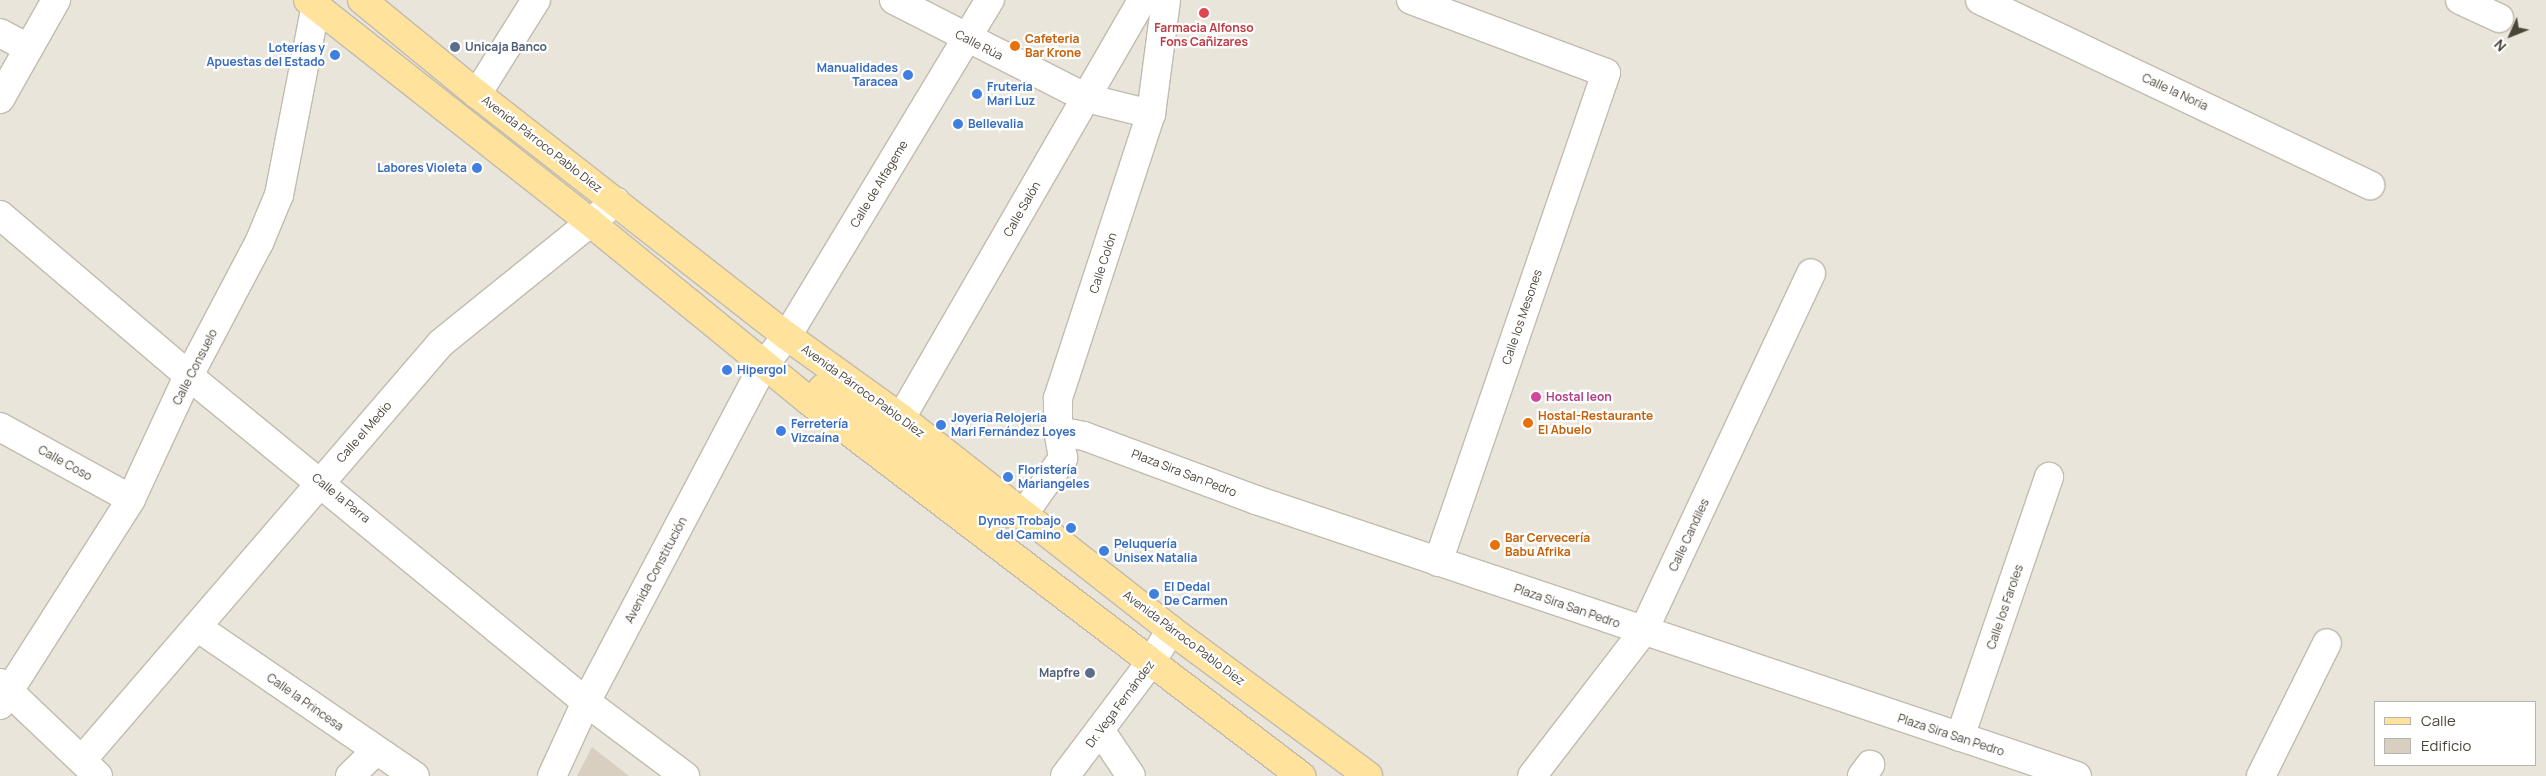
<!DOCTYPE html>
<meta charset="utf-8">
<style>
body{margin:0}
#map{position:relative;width:2546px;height:776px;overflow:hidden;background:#f6f3ec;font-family:Manrope,sans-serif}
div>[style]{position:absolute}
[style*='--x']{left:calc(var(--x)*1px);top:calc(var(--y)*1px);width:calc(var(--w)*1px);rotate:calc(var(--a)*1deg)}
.residential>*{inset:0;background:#eae5da}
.building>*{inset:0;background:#d8cfc1}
.roads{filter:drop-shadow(1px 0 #c2bbae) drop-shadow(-1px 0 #c2bbae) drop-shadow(0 1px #c2bbae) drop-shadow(0 -1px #c2bbae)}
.minor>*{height:28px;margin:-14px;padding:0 14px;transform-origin:14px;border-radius:14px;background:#fff}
.major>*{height:28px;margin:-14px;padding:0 14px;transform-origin:14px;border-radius:14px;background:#ffe39c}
.dots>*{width:14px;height:14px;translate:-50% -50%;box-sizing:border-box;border:2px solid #fff;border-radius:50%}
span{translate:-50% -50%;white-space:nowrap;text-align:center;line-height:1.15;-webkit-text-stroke:4.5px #fff;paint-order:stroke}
.health-label{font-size:12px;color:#be3a42;font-weight:700}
.food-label{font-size:12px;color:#c56008;font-weight:700}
.left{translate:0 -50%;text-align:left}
.street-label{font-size:12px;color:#4b4439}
.service-label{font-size:12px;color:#4e5e75;font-weight:700}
.right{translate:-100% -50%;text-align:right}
.shop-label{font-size:12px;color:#366cbe;font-weight:700}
.hotel-label{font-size:12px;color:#b23c85;font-weight:700}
.legend{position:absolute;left:2374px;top:701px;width:162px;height:65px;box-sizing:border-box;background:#fff;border:1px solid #b7b4b0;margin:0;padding:6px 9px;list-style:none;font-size:15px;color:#4b4439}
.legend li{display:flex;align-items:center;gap:10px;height:25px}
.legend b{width:25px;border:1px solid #b7b4b0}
.north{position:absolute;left:2486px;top:10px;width:50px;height:50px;-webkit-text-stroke:4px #fff;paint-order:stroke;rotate:226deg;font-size:14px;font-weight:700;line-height:20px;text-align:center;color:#4b4439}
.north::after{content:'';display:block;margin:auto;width:18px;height:22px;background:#4b4439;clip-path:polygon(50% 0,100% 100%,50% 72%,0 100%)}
</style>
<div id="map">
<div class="residential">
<div style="clip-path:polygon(evenodd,0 0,2546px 0,2546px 776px,0 776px,0 0,2375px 702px,2535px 702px,2535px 765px,2375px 765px,2375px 702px)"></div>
</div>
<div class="building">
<div style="clip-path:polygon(592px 747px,629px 776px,577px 776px)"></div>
</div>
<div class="roads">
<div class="minor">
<div style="--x:894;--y:0;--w:216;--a:27"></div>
<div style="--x:1086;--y:98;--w:67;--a:13.8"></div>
<div style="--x:1411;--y:0;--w:208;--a:20.5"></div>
<div style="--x:1606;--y:73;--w:517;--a:108.96"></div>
<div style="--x:1980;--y:0;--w:432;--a:25.4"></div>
<div style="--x:2460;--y:0;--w:43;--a:24.8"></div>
<div style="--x:0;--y:33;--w:32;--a:28"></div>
<div style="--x:477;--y:94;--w:111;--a:-57.9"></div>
<div style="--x:0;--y:99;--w:114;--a:-60.5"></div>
<div style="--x:0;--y:215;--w:248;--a:40.4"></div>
<div style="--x:189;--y:376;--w:514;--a:39.39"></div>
<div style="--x:586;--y:702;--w:124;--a:36.8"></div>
<div style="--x:901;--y:418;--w:482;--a:-60"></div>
<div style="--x:0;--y:427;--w:149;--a:28.8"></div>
<div style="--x:1058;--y:431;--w:26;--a:11"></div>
<div style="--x:1084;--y:436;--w:184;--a:20.4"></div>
<div style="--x:1256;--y:500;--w:866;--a:18.58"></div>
<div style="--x:1023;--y:515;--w:70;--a:-54.9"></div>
<div style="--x:1063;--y:458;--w:27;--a:-100"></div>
<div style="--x:1058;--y:431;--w:33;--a:-90"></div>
<div style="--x:1058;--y:398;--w:299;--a:-71.9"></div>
<div style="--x:1151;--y:114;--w:115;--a:-82.5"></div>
<div style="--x:197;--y:627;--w:264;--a:34.4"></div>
<div style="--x:0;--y:683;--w:135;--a:43.5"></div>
<div style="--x:0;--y:705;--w:244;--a:-57.5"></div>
<div style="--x:131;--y:499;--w:126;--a:-65.1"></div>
<div style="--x:184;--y:385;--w:161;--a:-62.2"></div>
<div style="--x:259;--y:243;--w:52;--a:-67.4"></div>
<div style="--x:279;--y:195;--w:199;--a:-79"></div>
<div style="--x:1100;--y:730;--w:55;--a:56"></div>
<div style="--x:1960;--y:737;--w:275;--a:-71.1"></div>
<div style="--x:82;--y:760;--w:550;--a:-49.27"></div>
<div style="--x:441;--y:343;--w:225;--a:-38.9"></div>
<div style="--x:350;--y:776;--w:36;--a:-44"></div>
<div style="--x:552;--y:776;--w:81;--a:-65.3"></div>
<div style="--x:586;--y:702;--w:381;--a:-62.2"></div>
<div style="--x:764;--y:365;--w:37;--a:-52"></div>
<div style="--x:787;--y:336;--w:393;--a:-58.9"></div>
<div style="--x:1065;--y:776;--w:143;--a:-53"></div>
<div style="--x:1151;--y:662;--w:38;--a:-58"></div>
<div style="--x:1532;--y:776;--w:182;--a:-52.4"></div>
<div style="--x:1643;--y:632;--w:396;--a:-64.9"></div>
<div style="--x:1862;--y:776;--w:14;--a:-54"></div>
<div style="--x:2261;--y:776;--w:148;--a:-63.6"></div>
</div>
<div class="major">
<div style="--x:308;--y:0;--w:360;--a:38.2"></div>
<div style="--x:591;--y:223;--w:281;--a:39.2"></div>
<div style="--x:809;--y:401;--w:619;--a:37.31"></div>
<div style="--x:362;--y:0;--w:149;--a:39.3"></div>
<div style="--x:477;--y:94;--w:393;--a:38"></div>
<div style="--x:787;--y:336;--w:140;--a:35.7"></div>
<div style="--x:901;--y:418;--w:343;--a:38.1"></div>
<div style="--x:1171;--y:630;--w:245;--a:36.5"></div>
<div style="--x:823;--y:388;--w:205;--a:36.9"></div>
<div style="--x:987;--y:511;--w:36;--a:6"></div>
</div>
</div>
<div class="dots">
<div style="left:1204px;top:13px;background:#e0444e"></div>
<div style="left:1015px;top:46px;background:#e8710a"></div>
<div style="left:455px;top:47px;background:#5c6f8a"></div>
<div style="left:335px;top:55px;background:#3f7fe0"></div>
<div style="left:908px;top:75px;background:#3f7fe0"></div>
<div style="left:977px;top:94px;background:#3f7fe0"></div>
<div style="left:958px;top:124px;background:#3f7fe0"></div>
<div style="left:477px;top:168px;background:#3f7fe0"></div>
<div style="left:727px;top:370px;background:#3f7fe0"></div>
<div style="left:1536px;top:397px;background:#d1479c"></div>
<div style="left:1528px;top:423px;background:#e8710a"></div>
<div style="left:941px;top:425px;background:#3f7fe0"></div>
<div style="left:781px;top:431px;background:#3f7fe0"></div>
<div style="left:1008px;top:477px;background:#3f7fe0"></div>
<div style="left:1071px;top:528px;background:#3f7fe0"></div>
<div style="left:1495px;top:545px;background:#e8710a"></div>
<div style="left:1104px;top:551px;background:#3f7fe0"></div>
<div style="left:1154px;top:594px;background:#3f7fe0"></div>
<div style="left:1090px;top:673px;background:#5c6f8a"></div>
</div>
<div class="health-label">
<span style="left:1204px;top:35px">Farmacia Alfonso<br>Fons Cañizares</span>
</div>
<div class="food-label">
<span class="left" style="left:1025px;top:46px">Cafeteria<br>Bar Krone</span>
<span class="left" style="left:1538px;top:423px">Hostal-Restaurante<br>El Abuelo</span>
<span class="left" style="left:1505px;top:545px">Bar Cervecería<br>Babu Afrika</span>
</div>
<div class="street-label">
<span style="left:979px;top:45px;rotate:27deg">Calle Rúa</span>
<span style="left:2175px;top:92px;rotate:25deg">Calle la Noria</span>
<span style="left:542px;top:144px;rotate:38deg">Avenida Párroco Pablo Díez</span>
<span style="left:879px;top:184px;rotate:-59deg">Calle de Alfageme</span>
<span style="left:1022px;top:209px;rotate:-60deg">Calle Salón</span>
<span style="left:1103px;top:263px;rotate:-72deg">Calle Colón</span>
<span style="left:1522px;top:317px;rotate:-71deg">Calle los Mesones</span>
<span style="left:195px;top:367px;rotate:-63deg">Calle Consuelo</span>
<span style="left:863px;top:391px;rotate:36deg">Avenida Párroco Pablo Díez</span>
<span style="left:364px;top:432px;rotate:-49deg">Calle el Medio</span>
<span style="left:65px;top:463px;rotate:29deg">Calle Coso</span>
<span style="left:1184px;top:473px;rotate:21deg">Plaza Sira San Pedro</span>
<span style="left:341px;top:498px;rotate:39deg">Calle la Parra</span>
<span style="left:1689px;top:535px;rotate:-65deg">Calle Candiles</span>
<span style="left:656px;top:570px;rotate:-62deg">Avenida Constitución</span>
<span style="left:1567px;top:606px;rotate:19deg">Plaza Sira San Pedro</span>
<span style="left:2005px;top:607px;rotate:-71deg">Calle los Faroles</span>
<span style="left:1184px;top:638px;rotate:37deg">Avenida Párroco Pablo Díez</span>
<span style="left:305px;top:702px;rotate:35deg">Calle la Princesa</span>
<span style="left:1120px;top:704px;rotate:-53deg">Dr. Vega Fernández</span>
<span style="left:1951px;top:735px;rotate:18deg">Plaza Sira San Pedro</span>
</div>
<div class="service-label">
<span class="left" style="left:465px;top:47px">Unicaja Banco</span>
<span class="right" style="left:1080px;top:673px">Mapfre</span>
</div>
<div class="shop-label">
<span class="right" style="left:325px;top:55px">Loterías y<br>Apuestas del Estado</span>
<span class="right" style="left:898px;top:75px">Manualidades<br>Taracea</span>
<span class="left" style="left:987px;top:94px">Fruteria<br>Mari Luz</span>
<span class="left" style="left:968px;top:124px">Bellevalia</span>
<span class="right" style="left:467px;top:168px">Labores Violeta</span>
<span class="left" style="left:737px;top:370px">Hipergol</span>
<span class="left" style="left:951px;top:425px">Joyeria Relojeria<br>Mari Fernández Loyes</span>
<span class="left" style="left:791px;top:431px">Ferretería<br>Vizcaína</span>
<span class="left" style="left:1018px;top:477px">Floristería<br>Mariangeles</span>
<span class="right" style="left:1061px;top:528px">Dynos Trobajo<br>del Camino</span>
<span class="left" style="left:1114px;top:551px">Peluquería<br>Unisex Natalia</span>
<span class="left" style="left:1164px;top:594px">El Dedal<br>De Carmen</span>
</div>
<div class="hotel-label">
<span class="left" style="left:1546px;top:397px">Hostal leon</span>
</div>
<ul class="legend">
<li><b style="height:6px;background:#ffe39c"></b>Calle</li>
<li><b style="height:14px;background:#d8cfc1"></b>Edificio</li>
</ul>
<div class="north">N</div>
</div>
